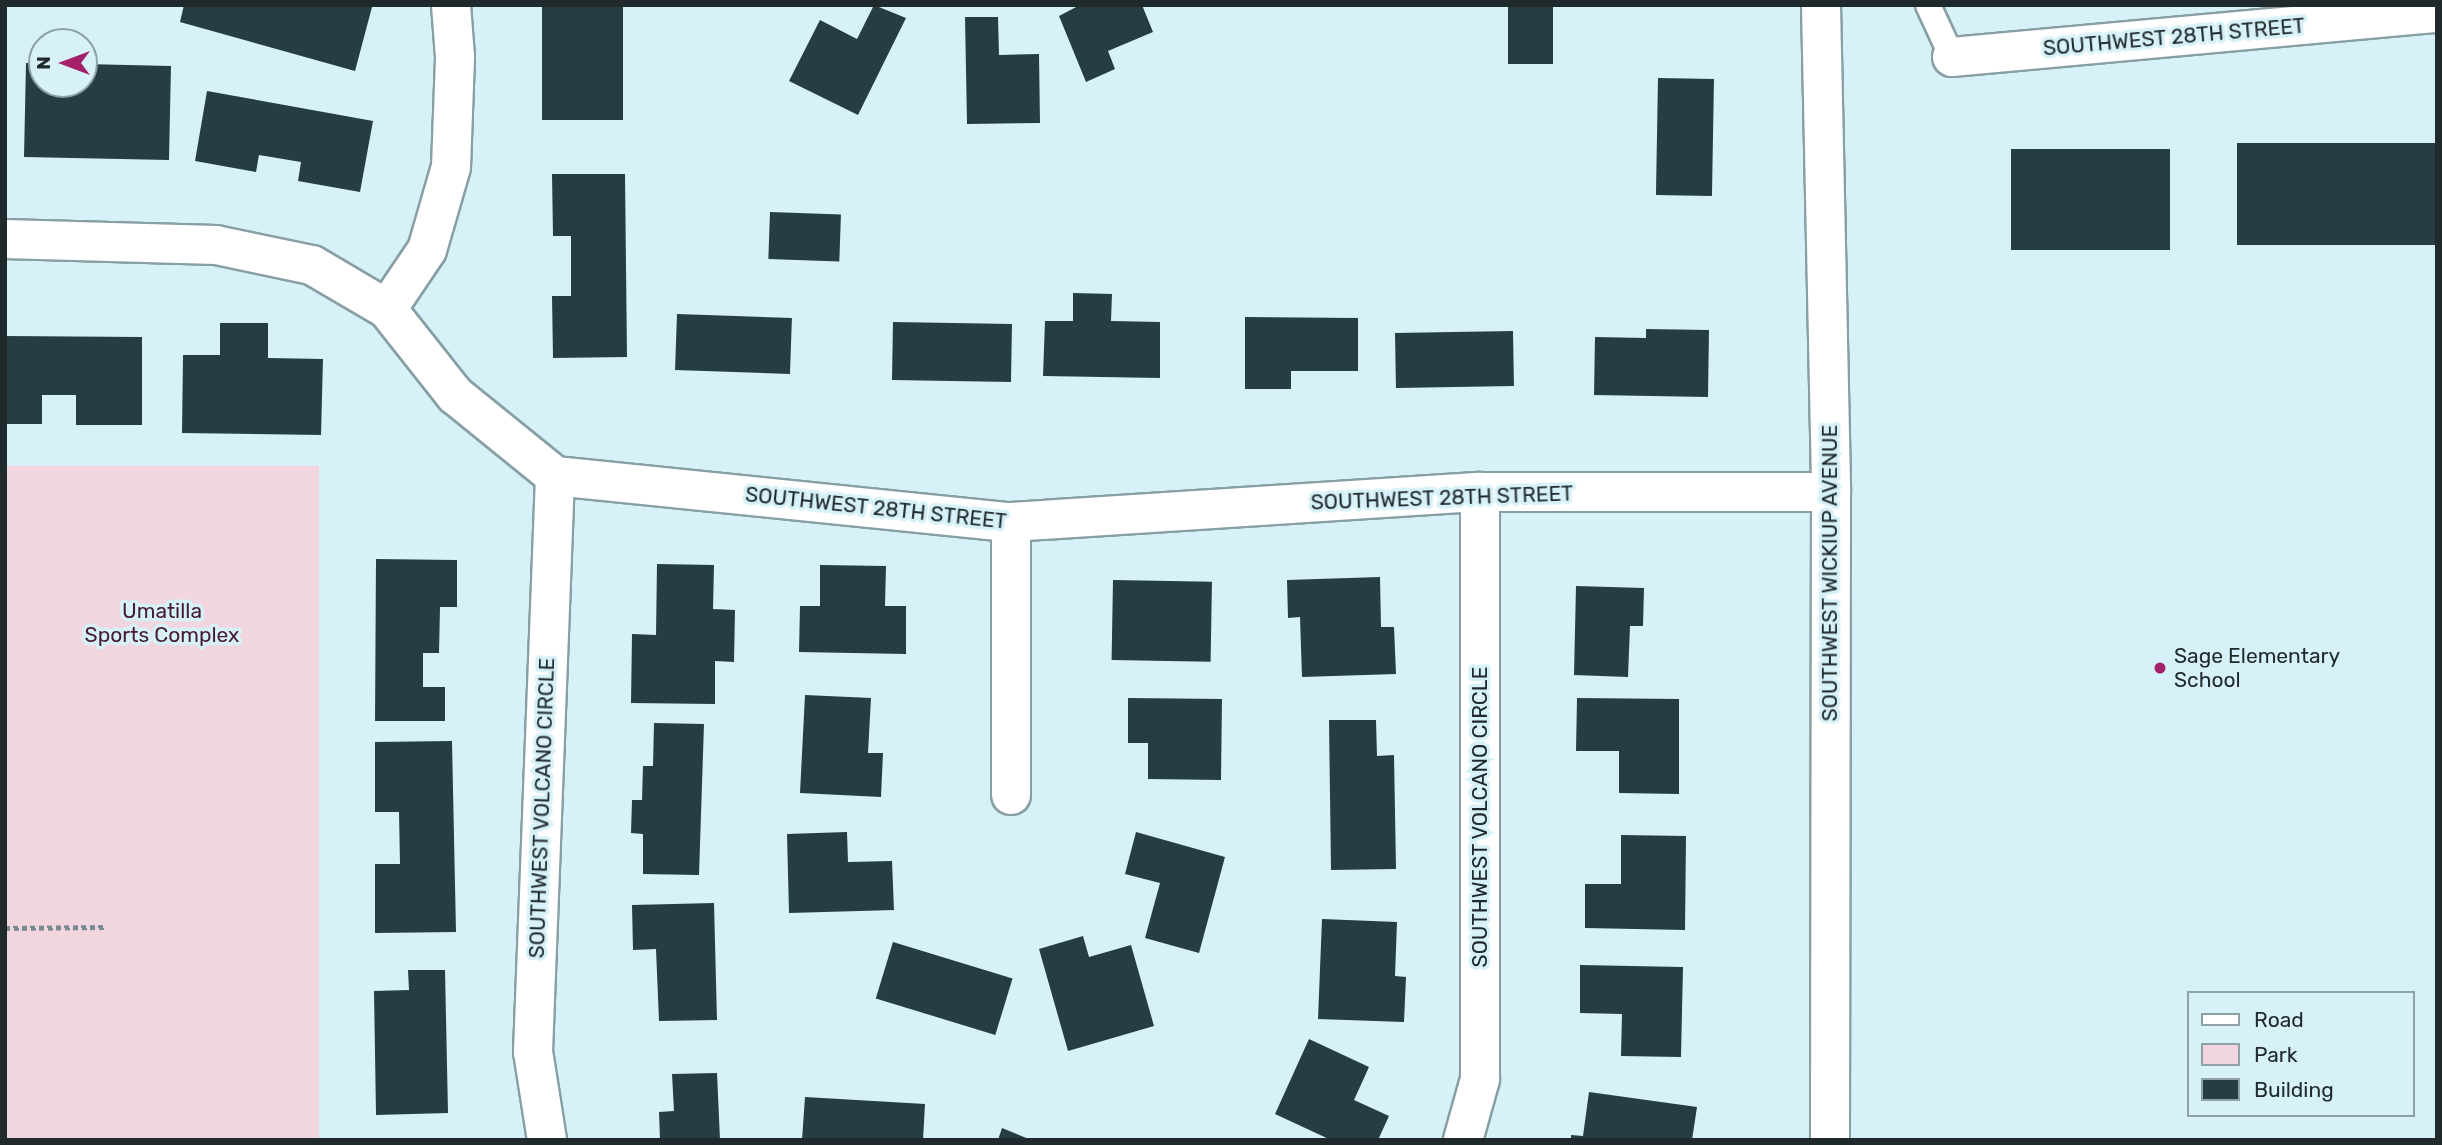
<!DOCTYPE html>
<style>
body{margin:0}
#map{position:relative;width:2442px;height:1145px;overflow:hidden;background:#d7f1f8;font-family:Rubik,sans-serif}
div>[style]{position:absolute}
[style*='--x']{left:calc(var(--x)*1px);top:calc(var(--y)*1px);width:calc(var(--w)*1px);rotate:calc(var(--a)*1deg)}
.green>*{inset:0;background:#f1d6e0;transform-origin:0 0}
.building>*{inset:0;background:#263d42;transform-origin:0 0}
.path>*{height:4.5px;margin-top:-2.25px;transform-origin:0;background:repeating-linear-gradient(90deg,#798b90 0 5px,transparent 0 8.5px)}
.roads{filter:drop-shadow(2px 0 #879fa5) drop-shadow(-2px 0 #879fa5) drop-shadow(0 2px #879fa5) drop-shadow(0 -2px #879fa5)}
.service>*{height:24px;margin:-12px;padding:0 12px;transform-origin:12px;border-radius:12px;background:#fff}
.minor>*{height:38px;margin:-19px;padding:0 19px;transform-origin:19px;border-radius:19px;background:#fff}
.tertiary>*{height:38px;margin:-19px;padding:0 19px;transform-origin:19px;border-radius:19px;background:#fff}
.dots>*{width:19px;height:19px;translate:-50% -50%;box-sizing:border-box;border:4px solid #d7f1f8;border-radius:50%}
span{translate:-50% -50%;white-space:nowrap;text-align:center;line-height:1.15;-webkit-text-stroke:7px #d7f1f8;paint-order:stroke}
.street-label{font-size:21px;color:#202a2d}
.park-label{font-size:21px;color:#461a30}
.poi-label{font-size:21px;color:#202a2d}
.left{translate:0 -50%;text-align:left}
.frame{position:absolute;inset:0;border:7px solid #202a2d;pointer-events:none}
.legend{position:absolute;left:2187px;top:991px;width:228px;height:126px;box-sizing:border-box;background:#d7f1f8;border:2px solid #8ea1a7;margin:0;padding:9px 12px;list-style:none;font-size:21px;color:#202a2d}
.legend li{display:flex;align-items:center;gap:14px;height:35px}
.legend b{width:35px;border:2px solid #8ea1a7}
.north{position:absolute;left:28px;top:28px;width:70px;height:70px;box-sizing:border-box;background:#d7f1f8;border:2px solid #8ea1a7;border-radius:50%;rotate:270deg;font-size:19px;font-weight:700;line-height:28px;text-align:center;color:#202a2d}
.north::after{content:'';display:block;margin:auto;width:24px;height:32px;background:#a5206b;clip-path:polygon(50% 0,100% 100%,50% 72%,0 100%)}
</style>
<div id="map">
<div class="green">
<div style="left:5px;top:466px;width:314px;height:674px"></div>
</div>
<div class="building">
<div style="clip-path:polygon(184px 5px,367px 5px,372px 7px,355px 71px,180px 22px)"></div>
<div style="left:542px;top:5px;width:81px;height:115px"></div>
<div style="clip-path:polygon(874px 5px,906px 18px,858px 115px,789px 81px,820px 20px,857px 39px)"></div>
<div style="clip-path:polygon(1080px 5px,1142px 5px,1153px 32px,1108px 51px,1115px 69px,1086px 82px,1059px 16px)"></div>
<div style="left:1508px;top:5px;width:45px;height:59px"></div>
<div style="clip-path:polygon(965px 17px,998px 17px,999px 55px,1039px 54px,1040px 123px,967px 124px)"></div>
<div style="clip-path:polygon(26px 63px,42px 63px,42px 84px,84px 84px,84px 64px,171px 66px,169px 160px,24px 157px)"></div>
<div style="left:1658px;top:78px;width:56px;height:117px;rotate:1deg"></div>
<div style="clip-path:polygon(207px 91px,373px 121px,360px 192px,298px 181px,301px 162px,259px 155px,256px 172px,195px 161px)"></div>
<div style="left:2437px;top:143px;width:102px;height:200px;rotate:90deg"></div>
<div style="left:2011px;top:149px;width:159px;height:101px"></div>
<div style="clip-path:polygon(552px 174px,625px 174px,627px 357px,553px 358px,552px 296px,571px 296px,571px 236px,553px 236px)"></div>
<div style="left:770px;top:212px;width:71px;height:47px;rotate:2deg"></div>
<div style="clip-path:polygon(1073px 293px,1112px 294px,1111px 321px,1160px 322px,1160px 378px,1043px 376px,1045px 321px,1073px 321px)"></div>
<div style="left:677px;top:314px;width:115px;height:56px;rotate:2deg"></div>
<div style="clip-path:polygon(1245px 317px,1358px 318px,1358px 371px,1291px 371px,1291px 389px,1245px 389px)"></div>
<div style="left:893px;top:322px;width:119px;height:58px;rotate:1deg"></div>
<div style="clip-path:polygon(220px 323px,268px 323px,268px 358px,323px 359px,321px 435px,182px 433px,183px 355px,220px 355px)"></div>
<div style="clip-path:polygon(1646px 329px,1709px 330px,1708px 397px,1594px 395px,1595px 337px,1646px 338px)"></div>
<div style="left:1513px;top:331px;width:55px;height:118px;rotate:89deg"></div>
<div style="clip-path:polygon(5px 336px,142px 337px,142px 425px,76px 425px,76px 395px,42px 395px,42px 424px,5px 424px)"></div>
<div style="clip-path:polygon(376px 559px,457px 560px,457px 607px,440px 607px,439px 653px,423px 653px,423px 687px,445px 687px,445px 721px,375px 721px)"></div>
<div style="clip-path:polygon(657px 564px,714px 565px,713px 609px,735px 610px,734px 662px,715px 661px,715px 704px,631px 703px,632px 634px,656px 635px)"></div>
<div style="clip-path:polygon(820px 565px,886px 566px,885px 606px,906px 606px,906px 654px,799px 652px,800px 606px,820px 606px)"></div>
<div style="clip-path:polygon(1380px 577px,1381px 627px,1394px 627px,1396px 674px,1302px 677px,1300px 617px,1288px 618px,1287px 580px)"></div>
<div style="left:1113px;top:580px;width:99px;height:80px;rotate:1deg"></div>
<div style="clip-path:polygon(1576px 586px,1644px 588px,1643px 626px,1630px 626px,1628px 677px,1574px 675px)"></div>
<div style="clip-path:polygon(805px 695px,871px 698px,868px 753px,883px 753px,881px 797px,800px 793px)"></div>
<div style="clip-path:polygon(1128px 698px,1222px 699px,1221px 780px,1148px 779px,1148px 743px,1128px 743px)"></div>
<div style="clip-path:polygon(1577px 698px,1679px 699px,1679px 794px,1619px 793px,1619px 751px,1576px 751px)"></div>
<div style="clip-path:polygon(1329px 720px,1376px 720px,1377px 756px,1394px 755px,1396px 869px,1331px 870px)"></div>
<div style="clip-path:polygon(654px 723px,704px 724px,699px 875px,643px 874px,643px 834px,631px 833px,632px 800px,642px 800px,643px 766px,653px 766px)"></div>
<div style="clip-path:polygon(452px 741px,456px 932px,375px 933px,375px 864px,400px 864px,399px 812px,375px 812px,375px 742px)"></div>
<div style="clip-path:polygon(847px 832px,848px 862px,892px 861px,894px 910px,789px 913px,787px 834px)"></div>
<div style="clip-path:polygon(1136px 832px,1225px 857px,1199px 953px,1145px 938px,1160px 883px,1125px 874px)"></div>
<div style="clip-path:polygon(1621px 835px,1686px 836px,1685px 930px,1585px 928px,1585px 884px,1621px 884px)"></div>
<div style="clip-path:polygon(714px 903px,717px 1020px,659px 1021px,656px 949px,633px 950px,632px 905px)"></div>
<div style="clip-path:polygon(1322px 919px,1397px 922px,1395px 976px,1406px 977px,1404px 1022px,1318px 1019px)"></div>
<div style="clip-path:polygon(1083px 936px,1089px 957px,1131px 945px,1154px 1026px,1068px 1051px,1039px 949px)"></div>
<div style="left:893px;top:942px;width:125px;height:59px;rotate:17deg"></div>
<div style="clip-path:polygon(1580px 965px,1683px 967px,1681px 1057px,1621px 1056px,1622px 1014px,1580px 1013px)"></div>
<div style="clip-path:polygon(408px 970px,445px 970px,448px 1113px,376px 1115px,374px 991px,409px 990px)"></div>
<div style="clip-path:polygon(1309px 1039px,1369px 1067px,1354px 1100px,1389px 1116px,1378px 1140px,1331px 1140px,1275px 1114px)"></div>
<div style="clip-path:polygon(717px 1073px,720px 1140px,660px 1140px,659px 1112px,674px 1111px,672px 1074px)"></div>
<div style="clip-path:polygon(1589px 1092px,1697px 1107px,1692px 1140px,1571px 1140px,1571px 1135px,1583px 1136px)"></div>
<div style="clip-path:polygon(805px 1097px,925px 1104px,923px 1140px,802px 1140px)"></div>
<div style="clip-path:polygon(1002px 1128px,1031px 1140px,998px 1140px)"></div>
</div>
<div class="path">
<div style="--x:5;--y:928;--w:101;--a:-0.6"></div>
</div>
<div class="roads">
<div class="service">
<div style="--x:1928;--y:5;--w:57;--a:65.2"></div>
</div>
<div class="minor">
<div style="--x:1952;--y:57;--w:487;--a:-5.2"></div>
<div style="--x:5;--y:239;--w:211;--a:1.6"></div>
<div style="--x:216;--y:245;--w:98;--a:11.8"></div>
<div style="--x:312;--y:265;--w:87;--a:30.4"></div>
<div style="--x:387;--y:309;--w:110;--a:51.7"></div>
<div style="--x:455;--y:395;--w:129;--a:39"></div>
<div style="--x:555;--y:476;--w:458;--a:5.8"></div>
<div style="--x:1011;--y:522;--w:470;--a:-3.7"></div>
<div style="--x:1480;--y:492;--w:351;--a:0"></div>
<div style="--x:387;--y:309;--w:71;--a:-55.9"></div>
<div style="--x:427;--y:250;--w:86;--a:-73.9"></div>
<div style="--x:451;--y:167;--w:110;--a:-87.9"></div>
<div style="--x:455;--y:57;--w:52;--a:-94.4"></div>
<div style="--x:1011;--y:522;--w:273;--a:90"></div>
<div style="--x:547;--y:1140;--w:89;--a:-99"></div>
<div style="--x:533;--y:1052;--w:576;--a:-87.81"></div>
<div style="--x:1463;--y:1140;--w:63;--a:-74.4"></div>
<div style="--x:1480;--y:1079;--w:587;--a:-90"></div>
</div>
<div class="tertiary">
<div style="--x:1821;--y:5;--w:487;--a:88.8"></div>
<div style="--x:1831;--y:492;--w:648;--a:90.09"></div>
</div>
</div>
<div class="dots">
<div style="left:2160px;top:668px;background:#a5206b"></div>
</div>
<div class="street-label">
<span style="left:2174px;top:37px;rotate:-5deg">SOUTHWEST 28TH STREET</span>
<span style="left:1442px;top:498px;rotate:-2deg">SOUTHWEST 28TH STREET</span>
<span style="left:876px;top:508px;rotate:6deg">SOUTHWEST 28TH STREET</span>
<span style="left:1830px;top:573px;rotate:-90deg">SOUTHWEST WICKIUP AVENUE</span>
<span style="left:542px;top:808px;rotate:-88deg">SOUTHWEST VOLCANO CIRCLE</span>
<span style="left:1480px;top:817px;rotate:-90deg">SOUTHWEST VOLCANO CIRCLE</span>
</div>
<div class="park-label">
<span style="left:162px;top:623px">Umatilla<br>Sports Complex</span>
</div>
<div class="poi-label">
<span class="left" style="left:2174px;top:668px">Sage Elementary<br>School</span>
</div>
<div class="frame"></div>
<ul class="legend">
<li><b style="height:9px;background:#fff"></b>Road</li>
<li><b style="height:19px;background:#f1d6e0"></b>Park</li>
<li><b style="height:19px;background:#263d42"></b>Building</li>
</ul>
<div class="north">N</div>
</div>
